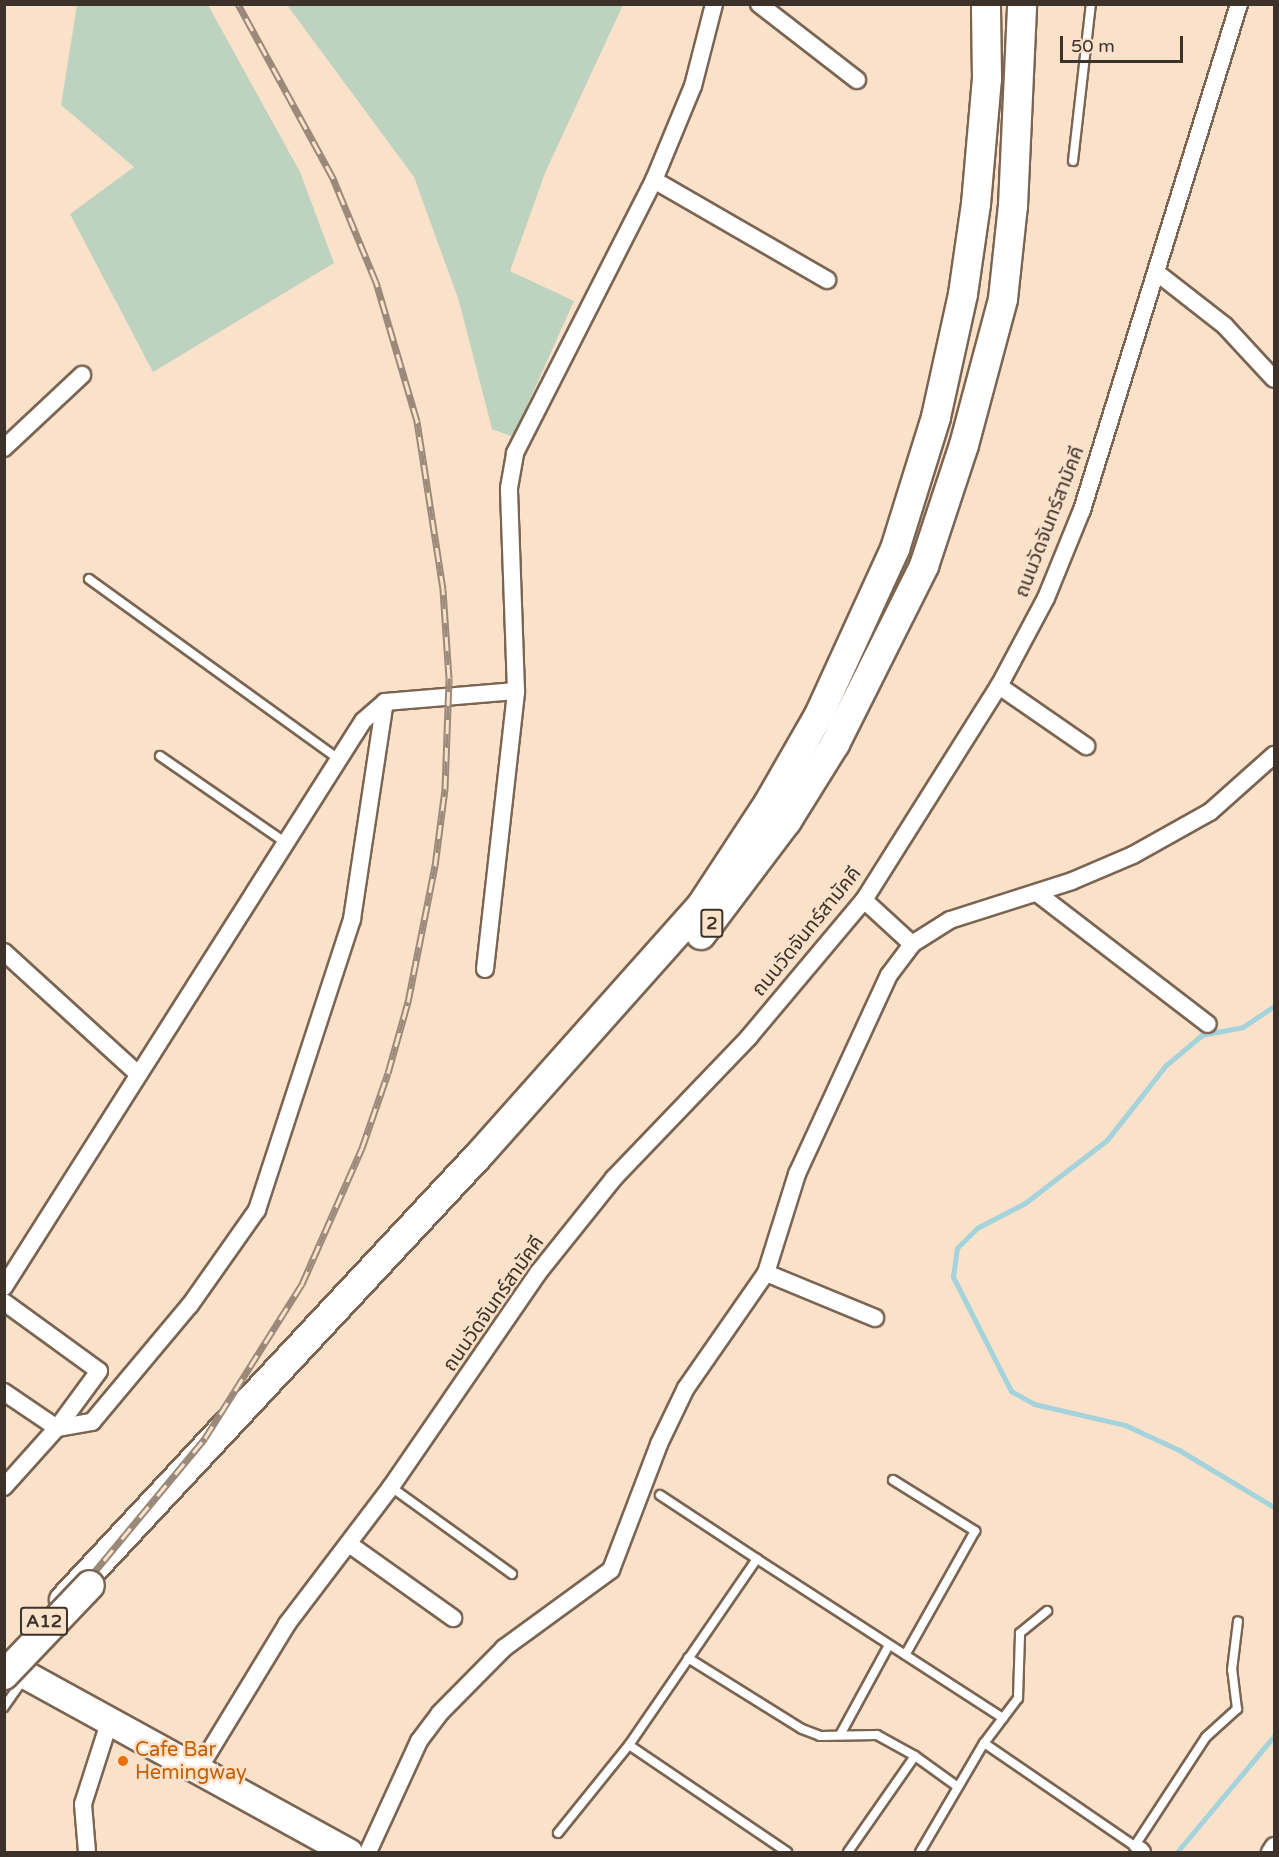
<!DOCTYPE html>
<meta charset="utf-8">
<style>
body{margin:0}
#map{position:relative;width:1279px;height:1857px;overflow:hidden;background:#fae1ca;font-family:"Varela Round","Noto Sans Thai",sans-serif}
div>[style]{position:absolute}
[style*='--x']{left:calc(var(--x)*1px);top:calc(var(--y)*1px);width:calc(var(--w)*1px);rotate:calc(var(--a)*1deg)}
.green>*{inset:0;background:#bed3bf}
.stream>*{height:5px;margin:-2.5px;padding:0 2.5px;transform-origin:2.5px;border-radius:2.5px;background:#a4d3db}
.roads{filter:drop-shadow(2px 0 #7b6552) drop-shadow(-2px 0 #7b6552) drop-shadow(0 2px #7b6552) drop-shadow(0 -2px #7b6552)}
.service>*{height:8px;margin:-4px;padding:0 4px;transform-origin:4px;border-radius:4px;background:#fff}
.minor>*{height:16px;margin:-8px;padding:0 8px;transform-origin:8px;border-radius:8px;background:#fff}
.primary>*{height:27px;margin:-13.5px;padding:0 13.5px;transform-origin:13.5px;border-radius:13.5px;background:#fff}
.trunk>*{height:28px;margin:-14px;padding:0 14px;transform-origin:14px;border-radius:14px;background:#fff}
.rail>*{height:7px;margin-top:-3.5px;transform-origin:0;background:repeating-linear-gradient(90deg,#fae1ca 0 14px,#9b897a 0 28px);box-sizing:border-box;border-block:2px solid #9b897a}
.bridges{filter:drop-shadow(2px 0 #7b6552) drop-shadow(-2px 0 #7b6552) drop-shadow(0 2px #7b6552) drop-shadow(0 -2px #7b6552)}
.trunk-bridge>*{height:28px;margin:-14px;padding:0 14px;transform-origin:14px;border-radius:14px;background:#fff}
.dots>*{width:16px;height:16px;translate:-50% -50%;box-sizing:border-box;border:3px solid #fae1ca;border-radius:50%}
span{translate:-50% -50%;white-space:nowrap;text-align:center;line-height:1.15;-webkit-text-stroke:5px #fae1ca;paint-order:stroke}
.shield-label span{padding:2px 4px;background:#fae1ca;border:2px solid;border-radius:4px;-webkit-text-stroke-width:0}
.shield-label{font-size:18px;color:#3c322a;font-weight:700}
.street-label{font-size:20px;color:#3c322a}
.food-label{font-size:20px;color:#c56008}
.left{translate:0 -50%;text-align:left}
.frame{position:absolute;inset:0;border:6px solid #3c322a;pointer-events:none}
.scale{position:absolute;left:1060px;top:36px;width:123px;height:27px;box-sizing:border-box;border:3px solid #3c322a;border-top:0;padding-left:8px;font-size:18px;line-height:21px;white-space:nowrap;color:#3c322a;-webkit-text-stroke:4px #fae1ca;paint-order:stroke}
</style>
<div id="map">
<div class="green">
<div style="clip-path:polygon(77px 5px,208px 5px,300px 172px,334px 263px,153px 372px,70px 214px,134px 167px,61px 105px)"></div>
<div style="clip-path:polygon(287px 5px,623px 5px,545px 173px,510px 271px,574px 301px,513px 437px,492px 429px,459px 301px,414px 177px)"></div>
</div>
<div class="stream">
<div style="--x:1274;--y:1006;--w:37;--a:146"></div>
<div style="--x:1243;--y:1027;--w:42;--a:169"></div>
<div style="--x:1202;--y:1035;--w:47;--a:140.2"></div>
<div style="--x:1166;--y:1065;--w:95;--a:128.2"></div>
<div style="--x:1107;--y:1140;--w:103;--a:142.5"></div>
<div style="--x:1025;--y:1203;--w:54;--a:152.5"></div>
<div style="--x:977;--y:1228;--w:28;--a:135"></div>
<div style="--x:957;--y:1248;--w:29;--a:98"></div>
<div style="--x:953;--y:1277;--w:128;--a:63"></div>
<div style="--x:1011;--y:1391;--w:26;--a:29"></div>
<div style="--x:1034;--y:1404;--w:93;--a:13"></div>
<div style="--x:1125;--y:1425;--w:60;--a:24.8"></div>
<div style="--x:1179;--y:1450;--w:111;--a:31"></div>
<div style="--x:1177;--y:1852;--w:151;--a:-50.1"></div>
</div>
<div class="roads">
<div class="service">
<div style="--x:1073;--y:161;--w:158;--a:-83.5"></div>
<div style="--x:89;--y:579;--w:308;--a:35.8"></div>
<div style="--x:160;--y:756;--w:153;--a:34.6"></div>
<div style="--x:893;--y:1480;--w:97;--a:31.9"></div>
<div style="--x:975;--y:1531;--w:142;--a:119.4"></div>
<div style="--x:391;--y:1487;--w:149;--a:35.7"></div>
<div style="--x:660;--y:1495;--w:116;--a:33.4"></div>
<div style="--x:688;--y:1658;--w:134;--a:31.9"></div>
<div style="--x:802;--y:1729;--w:19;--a:21"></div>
<div style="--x:820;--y:1736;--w:57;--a:-1"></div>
<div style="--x:877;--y:1735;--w:43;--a:28.9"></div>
<div style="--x:4;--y:1707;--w:35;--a:-55"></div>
<div style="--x:1003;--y:1718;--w:25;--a:-53"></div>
<div style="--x:1018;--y:1698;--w:65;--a:-88.2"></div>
<div style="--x:1020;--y:1633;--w:35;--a:-39"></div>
<div style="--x:840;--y:1735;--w:102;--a:-61.4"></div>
<div style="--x:629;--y:1745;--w:191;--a:34.1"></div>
<div style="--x:558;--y:1833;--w:113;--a:-51.1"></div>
<div style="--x:629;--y:1745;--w:226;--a:-55.5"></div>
<div style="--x:757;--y:1559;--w:293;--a:32.9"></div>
<div style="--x:1003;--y:1718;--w:31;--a:127"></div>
<div style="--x:1134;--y:1847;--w:131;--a:-56.8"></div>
<div style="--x:1206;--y:1737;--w:42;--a:-42.1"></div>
<div style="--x:1237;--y:1709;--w:39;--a:-97"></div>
<div style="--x:1232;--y:1670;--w:49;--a:-83"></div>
<div style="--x:848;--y:1852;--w:117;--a:-55.1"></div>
<div style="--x:915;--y:1756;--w:53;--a:35.8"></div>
<div style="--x:920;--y:1852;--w:126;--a:-59.6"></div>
<div style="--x:984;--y:1743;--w:189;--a:34.4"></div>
</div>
<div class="minor">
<div style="--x:759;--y:4;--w:124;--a:37.8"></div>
<div style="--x:654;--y:180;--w:200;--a:30"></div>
<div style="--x:1156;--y:272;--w:88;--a:38"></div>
<div style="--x:1225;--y:326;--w:72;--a:47.2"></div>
<div style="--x:4;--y:448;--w:107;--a:-43.1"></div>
<div style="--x:999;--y:686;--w:106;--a:34.6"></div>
<div style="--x:1037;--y:893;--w:215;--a:37.5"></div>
<div style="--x:864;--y:900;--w:65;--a:42.5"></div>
<div style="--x:4;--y:952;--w:181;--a:42.3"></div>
<div style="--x:485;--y:969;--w:280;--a:-83.6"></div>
<div style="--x:516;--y:691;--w:203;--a:-92"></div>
<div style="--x:509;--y:488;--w:36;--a:-80"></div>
<div style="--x:515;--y:453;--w:306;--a:-63"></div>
<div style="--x:654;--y:180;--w:102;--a:-67.5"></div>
<div style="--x:693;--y:86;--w:85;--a:-75.6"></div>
<div style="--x:766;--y:1273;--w:118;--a:22.4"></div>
<div style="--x:4;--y:1287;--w:670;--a:-57.61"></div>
<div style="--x:363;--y:721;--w:29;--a:-41"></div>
<div style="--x:385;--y:702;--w:131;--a:-4.8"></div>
<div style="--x:4;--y:1302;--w:117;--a:36"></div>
<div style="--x:99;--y:1371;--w:71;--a:126.4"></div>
<div style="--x:57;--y:1428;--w:64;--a:-145.8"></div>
<div style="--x:4;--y:1487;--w:79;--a:-48.1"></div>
<div style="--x:57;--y:1428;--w:36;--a:-10"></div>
<div style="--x:92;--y:1422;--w:153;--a:-50.1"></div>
<div style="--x:190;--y:1305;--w:116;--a:-54.8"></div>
<div style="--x:257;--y:1210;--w:306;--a:-71.9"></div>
<div style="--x:352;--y:919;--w:219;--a:-81.4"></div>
<div style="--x:349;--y:1544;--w:128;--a:35.4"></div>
<div style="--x:198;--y:1770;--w:171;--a:-58.6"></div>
<div style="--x:287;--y:1624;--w:172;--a:-52.8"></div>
<div style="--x:391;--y:1487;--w:260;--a:-55.5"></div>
<div style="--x:538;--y:1273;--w:122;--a:-51.3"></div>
<div style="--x:614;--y:1178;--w:195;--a:-46.2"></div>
<div style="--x:749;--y:1037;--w:179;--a:-50"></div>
<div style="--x:864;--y:900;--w:253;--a:-57.8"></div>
<div style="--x:999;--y:686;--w:100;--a:-61.9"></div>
<div style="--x:1046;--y:598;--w:95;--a:-67.8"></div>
<div style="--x:1082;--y:510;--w:530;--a:-72.76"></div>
<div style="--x:1140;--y:1850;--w:3;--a:45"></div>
<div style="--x:87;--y:1852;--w:48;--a:-94.8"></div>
<div style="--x:83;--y:1804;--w:85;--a:-72.2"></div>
<div style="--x:368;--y:1852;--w:122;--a:-65.3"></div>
<div style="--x:419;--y:1741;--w:35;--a:-53"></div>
<div style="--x:440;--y:1713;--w:91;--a:-45.4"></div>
<div style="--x:504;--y:1648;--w:132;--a:-36.1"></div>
<div style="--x:611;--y:1570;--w:135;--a:-69.1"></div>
<div style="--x:659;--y:1444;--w:62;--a:-64.3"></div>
<div style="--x:686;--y:1388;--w:140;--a:-55.2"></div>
<div style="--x:766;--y:1273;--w:104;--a:-72.6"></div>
<div style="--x:797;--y:1174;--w:219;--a:-65.2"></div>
<div style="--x:889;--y:975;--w:39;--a:-53"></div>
<div style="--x:912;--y:944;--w:45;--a:-32.3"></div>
<div style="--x:950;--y:920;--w:128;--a:-17.7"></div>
<div style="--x:1072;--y:881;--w:66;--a:-23.1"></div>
<div style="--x:1133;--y:855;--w:88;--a:-29.2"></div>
<div style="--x:1210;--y:812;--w:86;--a:-41.7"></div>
<div style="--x:1270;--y:1852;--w:7;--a:-56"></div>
</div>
<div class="primary">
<div style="--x:4;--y:1663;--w:393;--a:28.8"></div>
</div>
<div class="trunk">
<div style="--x:701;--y:935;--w:143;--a:-53"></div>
<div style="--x:787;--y:821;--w:91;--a:-58.1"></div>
<div style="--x:835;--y:744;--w:199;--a:-63.4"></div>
<div style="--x:924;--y:566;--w:127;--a:-71.7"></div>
<div style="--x:964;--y:445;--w:151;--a:-75"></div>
<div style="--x:1003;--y:299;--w:94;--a:-83.9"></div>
<div style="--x:1013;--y:206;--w:202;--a:-87.4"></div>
<div style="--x:64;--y:1600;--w:610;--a:-46.99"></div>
<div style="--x:480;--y:1154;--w:332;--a:-48.3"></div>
<div style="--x:701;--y:906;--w:122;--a:-56.7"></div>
<div style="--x:768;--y:804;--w:103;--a:-60.2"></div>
<div style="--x:819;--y:715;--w:183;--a:-65.4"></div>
<div style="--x:895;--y:549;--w:138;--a:-72.7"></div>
<div style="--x:936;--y:417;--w:126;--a:-77.6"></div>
<div style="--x:963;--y:294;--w:91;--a:-81.8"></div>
<div style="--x:976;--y:204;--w:125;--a:-85"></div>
<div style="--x:987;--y:79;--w:75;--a:-90.8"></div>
</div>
</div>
<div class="rail">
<div style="--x:4;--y:1669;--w:120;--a:-46.7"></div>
<div style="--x:86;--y:1582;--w:187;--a:-50.4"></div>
<div style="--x:205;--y:1438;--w:182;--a:-57.8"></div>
<div style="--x:302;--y:1284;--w:149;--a:-66.2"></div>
<div style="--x:362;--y:1148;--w:79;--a:-70.9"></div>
<div style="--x:388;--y:1073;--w:74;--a:-74.3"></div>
<div style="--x:408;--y:1002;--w:139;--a:-78.8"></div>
<div style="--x:435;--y:866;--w:78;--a:-82.6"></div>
<div style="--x:445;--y:789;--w:111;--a:-87.9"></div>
<div style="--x:449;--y:678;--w:89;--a:-93.9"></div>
<div style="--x:443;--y:589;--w:170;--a:-98.8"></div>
<div style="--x:417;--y:421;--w:145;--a:-106.4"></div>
<div style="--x:376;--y:282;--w:113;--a:-112.5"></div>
<div style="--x:333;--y:178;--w:198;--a:-118.6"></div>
</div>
<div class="bridges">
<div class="trunk-bridge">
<div style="--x:4;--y:1675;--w:124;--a:-46.3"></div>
</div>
</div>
<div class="dots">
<div style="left:123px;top:1761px;background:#e8710a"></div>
</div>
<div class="shield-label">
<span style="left:712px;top:923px">2</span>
<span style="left:44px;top:1621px">A12</span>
</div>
<div class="street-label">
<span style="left:1050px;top:522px;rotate:-69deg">ถนนวัดจันทร์สามัคคี</span>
<span style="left:807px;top:932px;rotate:-51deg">ถนนวัดจันทร์สามัคคี</span>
<span style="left:494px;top:1304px;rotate:-55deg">ถนนวัดจันทร์สามัคคี</span>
</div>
<div class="food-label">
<span class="left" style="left:135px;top:1762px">Cafe Bar<br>Hemingway</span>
</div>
<div class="frame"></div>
<div class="scale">50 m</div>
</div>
